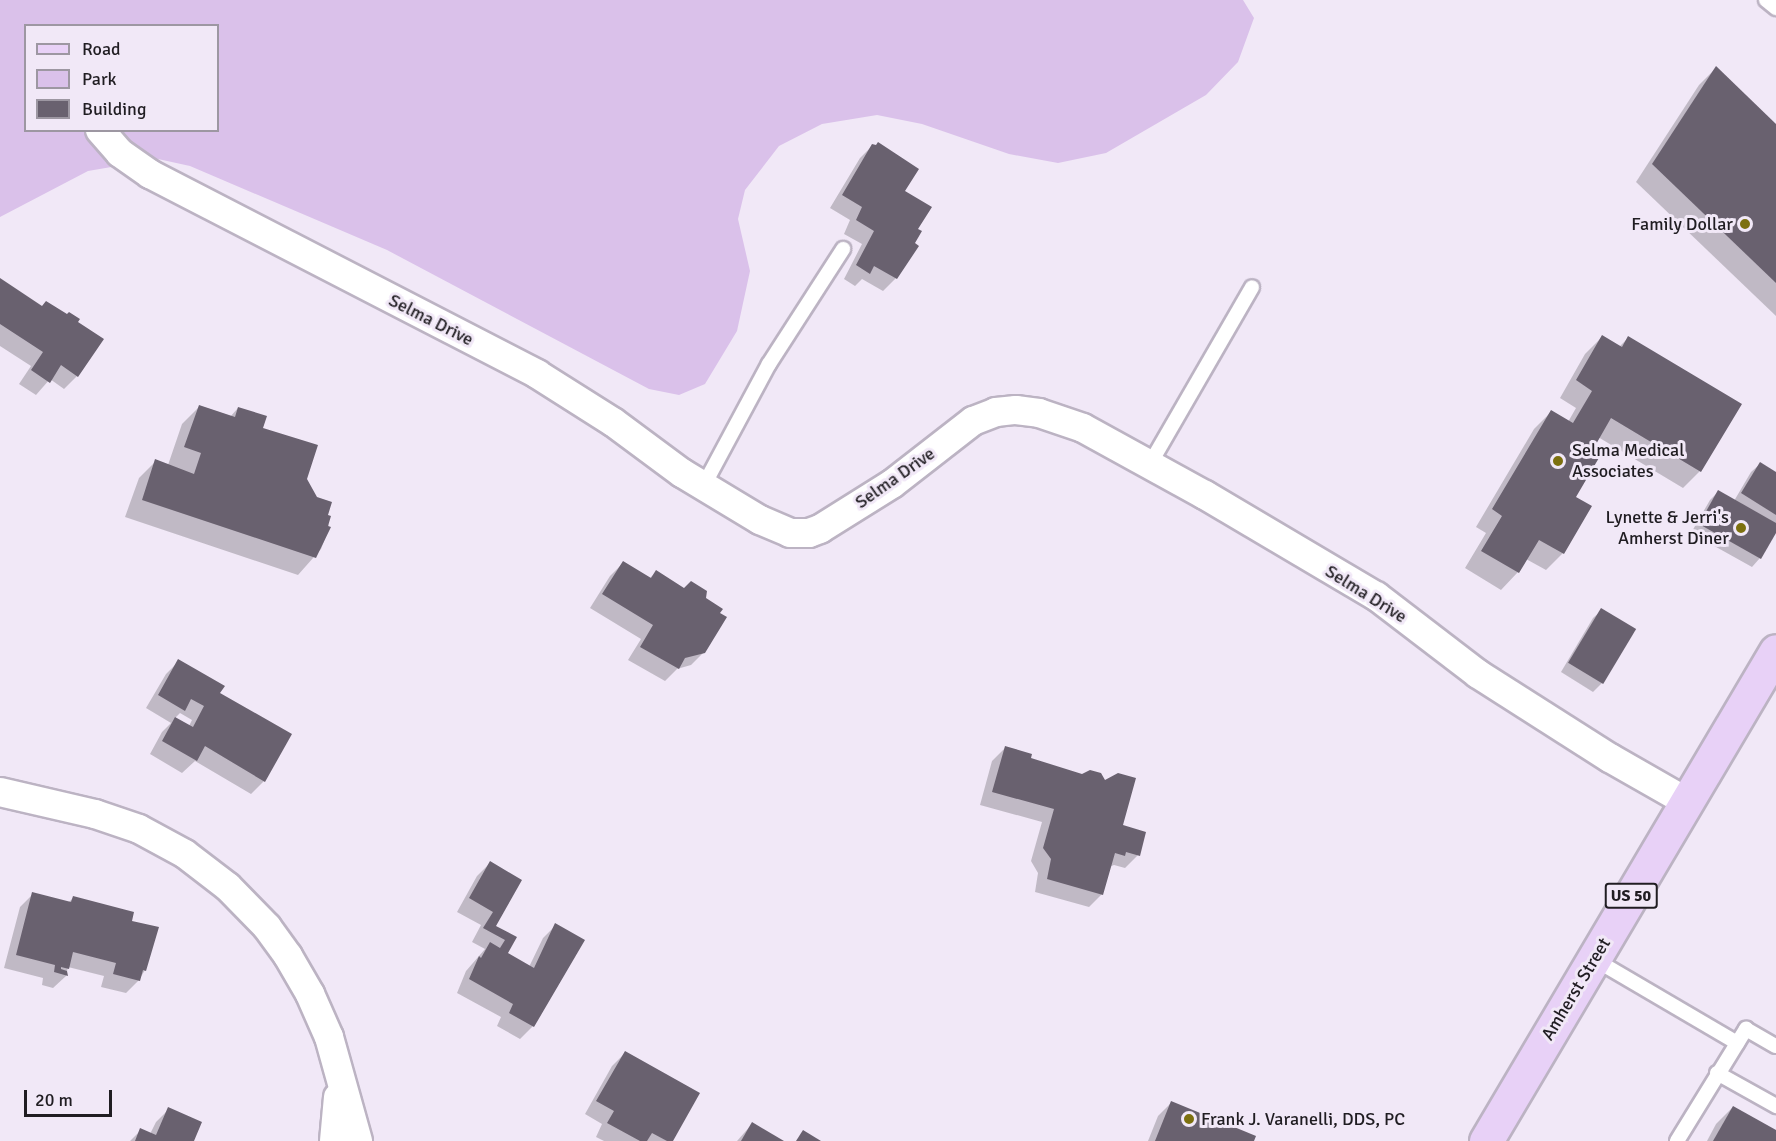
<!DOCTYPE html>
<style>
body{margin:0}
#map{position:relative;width:1776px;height:1141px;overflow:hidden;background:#f1e8f7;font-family:Signika,sans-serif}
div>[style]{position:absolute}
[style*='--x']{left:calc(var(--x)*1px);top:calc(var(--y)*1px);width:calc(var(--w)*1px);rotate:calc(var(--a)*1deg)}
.green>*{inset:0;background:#dac1ea}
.shadow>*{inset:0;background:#0003}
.building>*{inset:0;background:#69616f;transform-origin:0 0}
.roads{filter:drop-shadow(2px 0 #bcb3c3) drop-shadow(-2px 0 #bcb3c3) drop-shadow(0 2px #bcb3c3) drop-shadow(0 -2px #bcb3c3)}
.lane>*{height:14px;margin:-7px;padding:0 7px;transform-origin:7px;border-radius:7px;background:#fff}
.street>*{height:28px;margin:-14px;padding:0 14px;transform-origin:14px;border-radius:14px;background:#fff}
.primary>*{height:33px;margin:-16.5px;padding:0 16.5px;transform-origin:16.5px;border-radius:16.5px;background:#e8d1f7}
.dots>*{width:16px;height:16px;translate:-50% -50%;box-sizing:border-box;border:3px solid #f1e8f7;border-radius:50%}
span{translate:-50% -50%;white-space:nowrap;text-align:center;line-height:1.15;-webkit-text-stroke:6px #f1e8f7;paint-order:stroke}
.shield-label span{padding:2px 4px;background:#f1e8f7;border:2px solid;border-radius:4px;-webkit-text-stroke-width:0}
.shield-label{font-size:16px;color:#201d22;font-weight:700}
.poi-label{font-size:18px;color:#201d22}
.right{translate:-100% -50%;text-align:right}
.left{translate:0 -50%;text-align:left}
.street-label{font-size:18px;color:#201d22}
.legend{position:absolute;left:24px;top:24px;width:195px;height:108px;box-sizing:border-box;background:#f1e8f7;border:2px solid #9d97a2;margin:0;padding:8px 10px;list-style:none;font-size:18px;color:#201d22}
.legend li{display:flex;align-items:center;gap:12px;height:30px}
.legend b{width:30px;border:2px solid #9d97a2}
.scale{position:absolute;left:24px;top:1090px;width:88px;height:27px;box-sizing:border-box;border:3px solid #201d22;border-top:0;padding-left:8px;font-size:18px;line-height:21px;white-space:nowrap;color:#201d22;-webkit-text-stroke:4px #f1e8f7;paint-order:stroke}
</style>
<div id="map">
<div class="green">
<div style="clip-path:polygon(evenodd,0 0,1243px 0,1254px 18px,1238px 62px,1206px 95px,1106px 153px,1058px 163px,1009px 154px,922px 124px,877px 115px,822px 124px,779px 146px,745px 190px,738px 219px,750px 271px,737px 331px,705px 384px,679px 395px,649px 389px,387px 250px,190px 166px,158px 159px,88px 171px,0 217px,0 0,26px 26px,218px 26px,218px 130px,26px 130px,26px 26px)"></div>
</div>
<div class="shadow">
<div style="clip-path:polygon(1716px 68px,1776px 126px,1776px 316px,1636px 182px,1699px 85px)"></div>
<div style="clip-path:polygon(873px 145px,903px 192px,896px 278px,883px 291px,862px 279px,855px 286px,844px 279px,862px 244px,844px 234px,850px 220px,830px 208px,860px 158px)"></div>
<div style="clip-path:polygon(0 280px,41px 307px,77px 376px,64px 389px,50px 379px,36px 395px,19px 384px,31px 366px,0 346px)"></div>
<div style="clip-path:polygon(1602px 337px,1619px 347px,1628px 338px,1700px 471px,1683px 488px,1598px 437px,1574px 497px,1563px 553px,1546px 570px,1526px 559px,1518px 572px,1501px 590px,1465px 568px,1486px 533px,1476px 527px,1534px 429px,1551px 412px,1568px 422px,1576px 408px,1560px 398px,1585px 354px)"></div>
<div style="clip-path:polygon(199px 407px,230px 417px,238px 408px,261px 429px,305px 479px,327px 516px,329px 528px,321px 549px,298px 575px,125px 517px,139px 478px,156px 461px,168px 465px,182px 424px)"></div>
<div style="clip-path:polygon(1760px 464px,1776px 474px,1776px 530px,1760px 558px,1752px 567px,1691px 533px,1710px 500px,1718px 492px,1734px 501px,1751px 472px)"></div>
<div style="clip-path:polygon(623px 563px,649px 579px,656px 572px,684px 589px,704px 652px,691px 665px,677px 669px,665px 681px,628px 660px,641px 639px,590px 608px,610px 576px)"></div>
<div style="clip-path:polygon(1602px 610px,1602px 683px,1593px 692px,1561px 672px,1593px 618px)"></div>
<div style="clip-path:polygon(evenodd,179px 661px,218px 694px,264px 781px,251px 794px,195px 761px,182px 773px,150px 754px,162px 732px,171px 723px,146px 708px,166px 674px,179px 661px,180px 713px,192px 720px,189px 726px,175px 718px,180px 713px)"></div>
<div style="clip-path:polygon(1005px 748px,1029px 759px,1121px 826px,1138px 855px,1125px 868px,1114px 865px,1109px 867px,1102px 894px,1089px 907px,1035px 892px,1038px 873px,1031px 861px,1042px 822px,980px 805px,992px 761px)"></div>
<div style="clip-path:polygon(490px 863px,494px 926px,515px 938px,506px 954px,529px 967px,543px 938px,556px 925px,533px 1026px,520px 1039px,497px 1026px,501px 1017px,457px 993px,466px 971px,485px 949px,472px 942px,481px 925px,457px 912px,477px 876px)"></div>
<div style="clip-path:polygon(33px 894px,68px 903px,73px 898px,131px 922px,145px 970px,139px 980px,126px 993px,101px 987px,104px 976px,68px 967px,66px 976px,53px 988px,42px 985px,43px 978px,4px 968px,20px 907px)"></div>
<div style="clip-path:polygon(625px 1053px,672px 1141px,604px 1141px,596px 1137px,602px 1124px,585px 1114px,612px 1066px)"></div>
<div style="clip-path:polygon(1171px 1103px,1252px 1141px,1148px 1141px,1158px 1116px)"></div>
<div style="clip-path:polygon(1733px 1107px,1776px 1131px,1776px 1141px,1707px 1141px,1716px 1124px)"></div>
<div style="clip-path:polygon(169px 1109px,192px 1141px,130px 1141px,141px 1130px,150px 1134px,156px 1122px)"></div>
<div style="clip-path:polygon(752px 1124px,781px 1141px,737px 1141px)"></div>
</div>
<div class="building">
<div style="clip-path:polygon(1716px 66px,1776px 124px,1776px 283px,1652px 164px)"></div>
<div style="clip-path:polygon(878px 142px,919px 169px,905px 191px,932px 207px,918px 229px,922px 231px,915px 243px,919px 246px,897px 279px,874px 266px,870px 274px,856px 265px,874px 231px,856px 220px,862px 207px,842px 195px,872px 144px,876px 145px)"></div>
<div style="clip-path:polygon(0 278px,42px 306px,46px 301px,67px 314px,69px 312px,80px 319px,78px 322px,104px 339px,78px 377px,61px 365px,50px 383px,31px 370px,43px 352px,0 324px)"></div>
<div style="clip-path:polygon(1602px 335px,1622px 347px,1628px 336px,1742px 404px,1701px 472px,1611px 418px,1595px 446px,1603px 451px,1576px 497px,1592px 506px,1564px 554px,1539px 540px,1519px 573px,1481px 551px,1502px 516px,1492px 509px,1551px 410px,1573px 423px,1592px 391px,1576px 380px)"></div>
<div style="clip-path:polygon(199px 405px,235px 417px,238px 407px,267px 416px,263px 428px,318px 445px,307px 479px,317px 497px,332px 502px,328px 515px,331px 516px,328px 526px,331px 527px,316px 558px,142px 500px,155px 459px,194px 474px,201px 453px,184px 447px)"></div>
<div style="clip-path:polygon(1760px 462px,1776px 472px,1776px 515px,1741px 493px)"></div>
<div style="clip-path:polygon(1718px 490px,1776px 523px,1776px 533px,1761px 559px,1699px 524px)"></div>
<div style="clip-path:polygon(623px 561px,651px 578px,656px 570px,684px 588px,691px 581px,707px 591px,706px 598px,723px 609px,720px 613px,727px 617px,705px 653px,685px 658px,679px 669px,640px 647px,653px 625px,602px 594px)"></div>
<div style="left:1601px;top:608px;width:41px;height:64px;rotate:31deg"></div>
<div style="clip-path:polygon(178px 659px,225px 686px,220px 693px,292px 734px,265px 782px,205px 746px,197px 761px,162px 741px,175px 717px,193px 727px,204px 706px,191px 699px,185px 711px,158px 695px)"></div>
<div style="clip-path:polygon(1005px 746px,1032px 754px,1031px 758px,1082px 774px,1090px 770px,1101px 773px,1105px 780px,1118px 773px,1136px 778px,1123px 825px,1146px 832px,1140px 856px,1126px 852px,1125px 856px,1115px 853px,1103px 895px,1047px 879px,1051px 859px,1043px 848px,1054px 809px,992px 792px)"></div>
<div style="clip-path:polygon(490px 861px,522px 880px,496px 926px,517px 937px,508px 953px,534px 968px,555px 923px,585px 940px,534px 1027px,509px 1013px,513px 1004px,469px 979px,479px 956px,481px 958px,490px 942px,500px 948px,505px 940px,483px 928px,493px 912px,469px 898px)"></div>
<div style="clip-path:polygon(32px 892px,71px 902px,73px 896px,134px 912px,132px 921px,159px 927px,146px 971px,143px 970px,140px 981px,113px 974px,116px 963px,73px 952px,69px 969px,61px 967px,61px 969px,67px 971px,68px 976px,54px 972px,55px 965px,16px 955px)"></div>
<div style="clip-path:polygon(625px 1051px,700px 1093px,673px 1141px,667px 1141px,652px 1133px,647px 1141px,640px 1141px,607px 1123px,614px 1111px,596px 1101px)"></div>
<div style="clip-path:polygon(1171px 1101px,1256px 1136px,1254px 1141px,1155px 1141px)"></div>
<div style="clip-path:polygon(1733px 1106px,1776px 1130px,1776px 1141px,1713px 1141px)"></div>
<div style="clip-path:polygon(168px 1107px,202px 1122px,194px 1141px,135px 1141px,140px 1128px,156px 1135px)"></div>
<div style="clip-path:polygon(752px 1122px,784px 1141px,741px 1141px)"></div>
<div style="clip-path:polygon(803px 1130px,821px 1141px,796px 1141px)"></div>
</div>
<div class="roads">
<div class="lane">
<div style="--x:1766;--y:0;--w:13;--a:39"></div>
<div style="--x:1150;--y:464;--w:204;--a:-60"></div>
<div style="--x:704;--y:485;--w:137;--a:-61.8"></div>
<div style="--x:769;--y:364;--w:137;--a:-57.2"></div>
<div style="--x:1594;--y:959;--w:166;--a:30.4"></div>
<div style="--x:1717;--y:1073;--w:68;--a:29.2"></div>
<div style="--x:1677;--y:1141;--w:132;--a:-58.4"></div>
<div style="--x:1746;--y:1029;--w:34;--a:30"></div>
</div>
<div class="street">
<div style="--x:100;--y:130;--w:30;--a:49"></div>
<div style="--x:120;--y:153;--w:37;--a:35"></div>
<div style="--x:150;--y:174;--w:436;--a:27.3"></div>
<div style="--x:537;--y:374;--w:90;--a:32.3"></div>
<div style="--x:613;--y:422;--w:86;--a:36.5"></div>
<div style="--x:682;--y:473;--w:91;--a:31.1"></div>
<div style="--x:760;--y:520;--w:33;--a:23"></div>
<div style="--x:790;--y:533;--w:19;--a:0"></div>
<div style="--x:809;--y:533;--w:12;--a:-20"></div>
<div style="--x:820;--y:529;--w:85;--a:-32"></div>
<div style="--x:892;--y:484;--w:103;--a:-37.9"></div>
<div style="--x:973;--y:421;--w:25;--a:-21"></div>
<div style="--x:996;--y:412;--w:20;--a:-6"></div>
<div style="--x:1016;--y:410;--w:23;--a:7"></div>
<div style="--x:1039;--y:413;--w:46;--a:18.8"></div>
<div style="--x:1083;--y:428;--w:139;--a:28.8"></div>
<div style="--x:1205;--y:495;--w:199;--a:30.6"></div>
<div style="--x:1376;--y:596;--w:128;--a:37.4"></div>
<div style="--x:1478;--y:674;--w:156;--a:32.5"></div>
<div style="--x:1610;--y:758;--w:89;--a:29.7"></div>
<div style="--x:0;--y:792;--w:98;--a:13"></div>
<div style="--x:95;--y:814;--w:46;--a:18.8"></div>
<div style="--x:139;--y:829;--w:52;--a:28.5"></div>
<div style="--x:185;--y:854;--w:54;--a:37.5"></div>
<div style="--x:228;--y:887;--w:56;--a:45.7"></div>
<div style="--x:267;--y:927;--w:36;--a:54"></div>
<div style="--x:288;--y:956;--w:44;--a:59.9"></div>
<div style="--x:310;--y:994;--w:47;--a:66.2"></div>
<div style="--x:329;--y:1037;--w:108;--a:74.4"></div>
<div style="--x:334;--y:1141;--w:44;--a:-84.8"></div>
</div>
<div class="primary">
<div style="--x:1486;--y:1141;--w:569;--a:-59.38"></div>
</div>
</div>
<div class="dots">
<div style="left:1745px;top:224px;background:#7c700f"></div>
<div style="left:1558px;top:461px;background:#7c700f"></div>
<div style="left:1741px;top:528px;background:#7c700f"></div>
<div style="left:1189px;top:1119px;background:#7c700f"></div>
</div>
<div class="shield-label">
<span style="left:1631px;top:896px">US 50</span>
</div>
<div class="poi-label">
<span class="right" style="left:1733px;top:224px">Family Dollar</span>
<span class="left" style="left:1572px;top:461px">Selma Medical<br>Associates</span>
<span class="right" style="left:1729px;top:528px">Lynette &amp; Jerri's<br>Amherst Diner</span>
<span class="left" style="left:1201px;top:1119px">Frank J. Varanelli, DDS, PC</span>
</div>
<div class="street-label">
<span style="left:431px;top:320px;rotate:27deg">Selma Drive</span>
<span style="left:895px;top:478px;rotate:-35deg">Selma Drive</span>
<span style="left:1366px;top:594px;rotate:32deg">Selma Drive</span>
<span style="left:1576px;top:989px;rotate:-59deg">Amherst Street</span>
</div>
<ul class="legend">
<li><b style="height:8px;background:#e8d1f7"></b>Road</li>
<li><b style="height:16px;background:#dac1ea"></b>Park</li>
<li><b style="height:16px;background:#69616f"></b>Building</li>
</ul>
<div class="scale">20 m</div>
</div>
